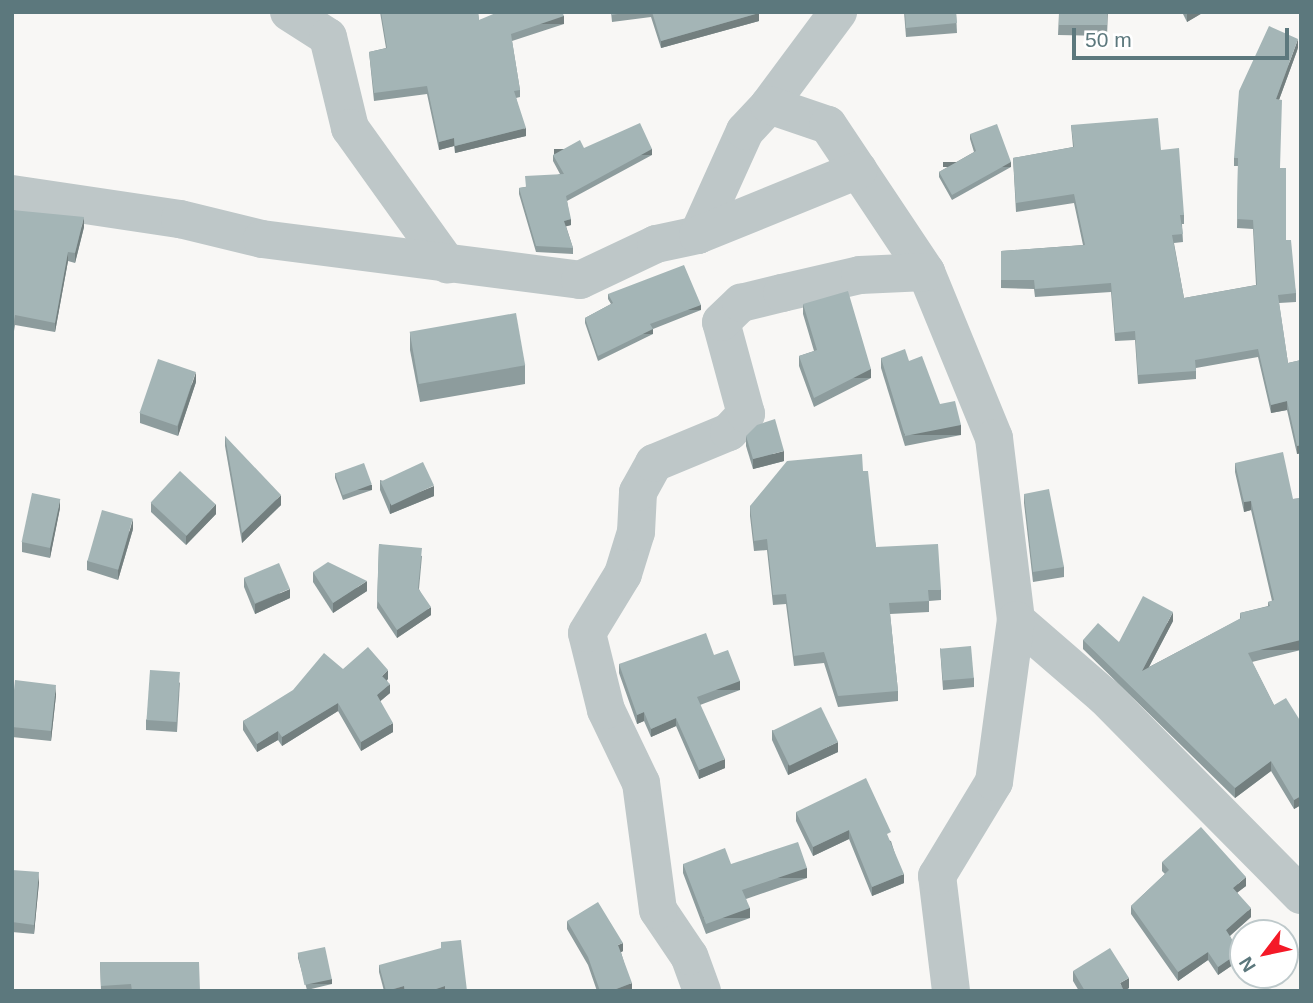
<!DOCTYPE html>
<style>
body{margin:0}
#map{position:relative;width:1313px;height:1003px;overflow:hidden;background:#f8f7f5;font-family:Helvetica,sans-serif}
div>[style]{position:absolute}
[style*='--x']{left:calc(var(--x)*1px);top:calc(var(--y)*1px);width:calc(var(--w)*1px);rotate:calc(var(--a)*1deg)}
.minor>*{height:38px;margin:-19px;padding:0 19px;transform-origin:19px;border-radius:19px;background:#bec7c8}
.wall>*{inset:0;background:#8d9c9d}
.shaded-wall>*{inset:0;background:#737f7f;transform-origin:0 0}
.building>*{inset:0;background:#a4b5b6;transform-origin:0 0}
span{translate:-50% -50%;white-space:nowrap;text-align:center;line-height:1.15;-webkit-text-stroke:7px #fff;paint-order:stroke}
.frame{position:absolute;inset:0;border:14px solid #5c787d;pointer-events:none}
.north{position:absolute;left:1229px;top:919px;width:70px;height:70px;box-sizing:border-box;background:#fff;border:2px solid #bec9cb;border-radius:50%;rotate:238deg;font-size:19px;font-weight:700;line-height:28px;text-align:center;color:#5c787d}
.north::after{content:'';display:block;margin:auto;width:24px;height:32px;background:#f41927;clip-path:polygon(50% 0,100% 100%,50% 72%,0 100%)}
.scale{position:absolute;left:1072px;top:28px;width:217px;height:32px;box-sizing:border-box;border:4px solid #5c787d;border-top:0;padding-left:9px;font-size:21px;line-height:24px;white-space:nowrap;color:#5c787d;-webkit-text-stroke:5px #fff;paint-order:stroke}
</style>
<div id="map">
<div class="minor">
<div style="--x:289;--y:12;--w:46;--a:32.7"></div>
<div style="--x:328;--y:37;--w:94;--a:76.4"></div>
<div style="--x:350;--y:128;--w:168;--a:54.4"></div>
<div style="--x:769;--y:105;--w:116;--a:-53.4"></div>
<div style="--x:12;--y:194;--w:170;--a:8.5"></div>
<div style="--x:180;--y:219;--w:84;--a:13.7"></div>
<div style="--x:262;--y:239;--w:321;--a:7.3"></div>
<div style="--x:580;--y:280;--w:84;--a:-25.3"></div>
<div style="--x:656;--y:244;--w:43;--a:-12.1"></div>
<div style="--x:698;--y:235;--w:114;--a:-65.7"></div>
<div style="--x:745;--y:131;--w:35;--a:-47"></div>
<div style="--x:769;--y:105;--w:62;--a:18.7"></div>
<div style="--x:828;--y:125;--w:177;--a:56.3"></div>
<div style="--x:926;--y:272;--w:179;--a:67.7"></div>
<div style="--x:994;--y:438;--w:183;--a:83.1"></div>
<div style="--x:1016;--y:620;--w:118;--a:40.9"></div>
<div style="--x:1105;--y:697;--w:279;--a:45.3"></div>
<div style="--x:698;--y:235;--w:173;--a:-22.1"></div>
<div style="--x:702;--y:991;--w:37;--a:-110"></div>
<div style="--x:689;--y:956;--w:55;--a:-124"></div>
<div style="--x:658;--y:910;--w:128;--a:-97.6"></div>
<div style="--x:641;--y:783;--w:81;--a:-115.6"></div>
<div style="--x:606;--y:710;--w:79;--a:-103.9"></div>
<div style="--x:587;--y:633;--w:69;--a:-58.6"></div>
<div style="--x:623;--y:574;--w:44;--a:-72.8"></div>
<div style="--x:636;--y:532;--w:40;--a:-87.1"></div>
<div style="--x:638;--y:492;--w:33;--a:-61"></div>
<div style="--x:654;--y:463;--w:81;--a:-22.5"></div>
<div style="--x:729;--y:432;--w:25;--a:-47"></div>
<div style="--x:746;--y:414;--w:95;--a:-105.2"></div>
<div style="--x:721;--y:322;--w:28;--a:-44"></div>
<div style="--x:741;--y:303;--w:42;--a:-13.7"></div>
<div style="--x:782;--y:293;--w:80;--a:-13"></div>
<div style="--x:860;--y:275;--w:66;--a:-2.6"></div>
<div style="--x:951;--y:991;--w:116;--a:-96.9"></div>
<div style="--x:937;--y:876;--w:110;--a:-58.8"></div>
<div style="--x:994;--y:782;--w:163;--a:-82.3"></div>
</div>
<div class="wall">
<div style="clip-path:polygon(380px 12px,478px 12px,479px 20px,563px 14px,564px 24px,512px 41px,520px 90px,520px 97px,516px 98px,526px 136px,455px 153px,454px 146px,439px 150px,427px 94px,374px 101px,369px 52px,386px 48px)"></div>
<div style="clip-path:polygon(611px 12px,758px 12px,759px 21px,661px 48px,651px 17px,612px 22px)"></div>
<div style="clip-path:polygon(904px 12px,956px 12px,957px 33px,906px 37px)"></div>
<div style="clip-path:polygon(1042px 12px,1108px 12px,1107px 36px,1058px 35px,1059px 13px)"></div>
<div style="clip-path:polygon(1182px 12px,1204px 12px,1187px 22px)"></div>
<div style="clip-path:polygon(1298px 48px,1279px 100px,1280px 168px,1286px 240px,1296px 293px,1296px 302px,1279px 303px,1288px 363px,1301px 360px,1301px 453px,1297px 454px,1287px 410px,1271px 413px,1258px 357px,1196px 368px,1196px 379px,1138px 384px,1135px 340px,1115px 341px,1111px 292px,1035px 297px,1034px 289px,1001px 288px,1001px 251px,1083px 245px,1074px 203px,1016px 212px,1013px 158px,1073px 147px,1071px 125px,1161px 150px,1184px 215px,1184px 224px,1182px 224px,1183px 242px,1174px 243px,1184px 298px,1256px 285px,1253px 229px,1237px 228px,1238px 166px,1234px 166px,1234px 158px)"></div>
<div style="clip-path:polygon(970px 134px,1011px 167px,952px 200px,939px 177px,939px 172px,974px 152px,970px 139px)"></div>
<div style="clip-path:polygon(584px 148px,652px 155px,567px 201px,571px 225px,566px 226px,573px 248px,573px 254px,536px 252px,519px 194px,519px 188px,525px 187px,560px 174px,553px 161px,553px 155px)"></div>
<div style="clip-path:polygon(12px 210px,84px 227px,75px 263px,68px 261px,55px 332px,15px 325px,13px 337px,12px 337px)"></div>
<div style="clip-path:polygon(608px 294px,701px 310px,653px 329px,653px 334px,598px 361px,585px 323px,585px 318px,611px 304px,608px 299px)"></div>
<div style="clip-path:polygon(803px 304px,871px 378px,814px 407px,799px 366px,799px 356px,814px 351px,803px 314px)"></div>
<div style="clip-path:polygon(410px 332px,525px 365px,525px 384px,420px 402px,410px 350px)"></div>
<div style="clip-path:polygon(881px 358px,909px 361px,961px 435px,905px 446px,881px 368px)"></div>
<div style="clip-path:polygon(196px 382px,178px 436px,140px 423px,140px 413px)"></div>
<div style="clip-path:polygon(225px 436px,281px 505px,242px 543px,225px 446px)"></div>
<div style="clip-path:polygon(746px 436px,784px 461px,753px 469px,746px 446px)"></div>
<div style="clip-path:polygon(1235px 463px,1293px 499px,1301px 498px,1301px 650px,1252px 662px,1274px 705px,1301px 722px,1301px 805px,1294px 809px,1271px 771px,1235px 798px,1083px 649px,1083px 640px,1119px 642px,1173px 621px,1149px 667px,1240px 619px,1240px 613px,1268px 606px,1268px 602px,1272px 601px,1251px 510px,1244px 512px,1235px 472px)"></div>
<div style="clip-path:polygon(863px 471px,876px 547px,941px 590px,941px 600px,929px 601px,929px 612px,890px 614px,898px 691px,898px 701px,838px 707px,824px 663px,794px 666px,786px 604px,773px 605px,767px 550px,754px 551px,750px 516px,750px 506px)"></div>
<div style="clip-path:polygon(335px 473px,372px 490px,343px 500px,335px 478px)"></div>
<div style="clip-path:polygon(380px 480px,434px 496px,390px 514px,380px 490px)"></div>
<div style="clip-path:polygon(1024px 494px,1064px 567px,1064px 577px,1033px 582px,1024px 503px)"></div>
<div style="clip-path:polygon(151px 503px,216px 514px,186px 545px,151px 512px)"></div>
<div style="clip-path:polygon(60px 508px,50px 558px,22px 552px,22px 542px)"></div>
<div style="clip-path:polygon(133px 529px,118px 580px,87px 570px,87px 561px)"></div>
<div style="clip-path:polygon(379px 544px,422px 556px,419px 589px,431px 615px,397px 638px,377px 608px)"></div>
<div style="clip-path:polygon(313px 572px,367px 591px,333px 613px,313px 582px)"></div>
<div style="clip-path:polygon(244px 578px,290px 598px,255px 614px,244px 587px)"></div>
<div style="clip-path:polygon(940px 648px,974px 678px,974px 687px,943px 690px)"></div>
<div style="clip-path:polygon(714px 655px,740px 690px,700px 705px,725px 768px,699px 779px,676px 726px,651px 737px,644px 721px,637px 724px,619px 673px,619px 664px)"></div>
<div style="clip-path:polygon(343px 669px,388px 679px,387px 680px,390px 693px,380px 701px,393px 732px,361px 751px,338px 711px,282px 746px,278px 740px,257px 752px,243px 730px,243px 721px)"></div>
<div style="clip-path:polygon(180px 682px,177px 732px,146px 730px,146px 720px)"></div>
<div style="clip-path:polygon(56px 695px,51px 741px,12px 737px,12px 710px)"></div>
<div style="clip-path:polygon(772px 730px,838px 752px,788px 775px,772px 740px)"></div>
<div style="clip-path:polygon(796px 812px,891px 841px,904px 883px,872px 896px,849px 839px,813px 856px,796px 821px)"></div>
<div style="clip-path:polygon(1162px 862px,1246px 886px,1237px 892px,1251px 917px,1230px 936px,1240px 960px,1218px 975px,1208px 960px,1178px 981px,1131px 914px,1131px 906px,1165px 874px,1162px 871px)"></div>
<div style="clip-path:polygon(683px 864px,731px 864px,807px 878px,746px 899px,750px 918px,706px 934px,683px 873px)"></div>
<div style="clip-path:polygon(12px 870px,39px 882px,34px 934px,12px 932px)"></div>
<div style="clip-path:polygon(567px 921px,623px 951px,621px 952px,632px 991px,597px 991px,588px 965px,567px 929px)"></div>
<div style="clip-path:polygon(298px 953px,332px 984px,307px 990px,298px 958px)"></div>
<div style="clip-path:polygon(100px 962px,200px 991px,101px 991px)"></div>
<div style="clip-path:polygon(379px 965px,467px 991px,384px 991px,379px 972px)"></div>
<div style="clip-path:polygon(1073px 971px,1129px 988px,1124px 990px,1079px 991px,1073px 981px)"></div>
</div>
<div class="shaded-wall">
<div style="clip-path:polygon(1190px 12px,1204px 12px,1187px 22px,1187px 14px)"></div>
<div style="clip-path:polygon(759px 13px,759px 21px,661px 48px,661px 41px)"></div>
<div style="left:564px;top:16px;width:8px;height:56px;rotate:90deg"></div>
<div style="clip-path:polygon(1298px 39px,1298px 48px,1276px 108px,1276px 99px)"></div>
<div style="clip-path:polygon(526px 128px,526px 136px,455px 153px,455px 146px)"></div>
<div style="clip-path:polygon(454px 138px,454px 146px,439px 150px,439px 142px)"></div>
<div style="left:652px;top:149px;width:6px;height:98px;rotate:90deg"></div>
<div style="left:1011px;top:162px;width:5px;height:68px;rotate:90deg"></div>
<div style="clip-path:polygon(84px 217px,84px 227px,75px 263px,75px 253px)"></div>
<div style="clip-path:polygon(571px 219px,571px 225px,564px 227px,564px 221px)"></div>
<div style="clip-path:polygon(68px 252px,68px 261px,55px 332px,55px 323px)"></div>
<div style="left:701px;top:305px;width:5px;height:54px;rotate:90deg"></div>
<div style="left:653px;top:329px;width:5px;height:61px;rotate:90deg"></div>
<div style="left:871px;top:369px;width:9px;height:64px;rotate:90deg"></div>
<div style="clip-path:polygon(196px 372px,196px 382px,178px 436px,178px 426px)"></div>
<div style="clip-path:polygon(1287px 401px,1287px 410px,1271px 413px,1271px 405px)"></div>
<div style="left:961px;top:425px;width:10px;height:57px;rotate:90deg"></div>
<div style="clip-path:polygon(1301px 445px,1301px 453px,1297px 454px,1297px 446px)"></div>
<div style="clip-path:polygon(784px 451px,784px 461px,753px 469px,753px 459px)"></div>
<div style="left:372px;top:485px;width:5px;height:31px;rotate:90deg"></div>
<div style="clip-path:polygon(434px 486px,434px 496px,390px 514px,390px 504px)"></div>
<div style="clip-path:polygon(281px 495px,281px 505px,242px 543px,242px 533px)"></div>
<div style="clip-path:polygon(60px 499px,60px 508px,50px 558px,50px 548px)"></div>
<div style="clip-path:polygon(1251px 501px,1251px 510px,1244px 512px,1244px 502px)"></div>
<div style="clip-path:polygon(216px 504px,216px 514px,186px 545px,186px 536px)"></div>
<div style="clip-path:polygon(133px 519px,133px 529px,118px 580px,118px 570px)"></div>
<div style="clip-path:polygon(367px 581px,367px 591px,333px 613px,333px 603px)"></div>
<div style="clip-path:polygon(290px 589px,290px 598px,255px 614px,255px 604px)"></div>
<div style="clip-path:polygon(431px 607px,431px 615px,397px 638px,397px 630px)"></div>
<div style="clip-path:polygon(1173px 612px,1173px 621px,1142px 680px,1142px 671px)"></div>
<div style="left:1301px;top:640px;width:10px;height:55px;rotate:90deg"></div>
<div style="clip-path:polygon(388px 670px,388px 679px,382px 684px,382px 676px)"></div>
<div style="left:740px;top:681px;width:9px;height:46px;rotate:90deg"></div>
<div style="clip-path:polygon(390px 684px,390px 693px,377px 704px,377px 695px)"></div>
<div style="clip-path:polygon(56px 685px,56px 695px,51px 741px,51px 731px)"></div>
<div style="clip-path:polygon(338px 703px,338px 711px,282px 746px,282px 737px)"></div>
<div style="clip-path:polygon(644px 712px,644px 721px,637px 724px,637px 715px)"></div>
<div style="clip-path:polygon(676px 718px,676px 726px,651px 737px,651px 729px)"></div>
<div style="clip-path:polygon(393px 723px,393px 732px,361px 751px,361px 742px)"></div>
<div style="clip-path:polygon(278px 731px,278px 740px,257px 752px,257px 744px)"></div>
<div style="clip-path:polygon(838px 742px,838px 752px,788px 775px,788px 765px)"></div>
<div style="clip-path:polygon(725px 759px,725px 768px,699px 779px,699px 770px)"></div>
<div style="clip-path:polygon(1271px 761px,1271px 771px,1235px 798px,1235px 788px)"></div>
<div style="clip-path:polygon(1301px 796px,1301px 805px,1294px 809px,1294px 800px)"></div>
<div style="clip-path:polygon(849px 830px,849px 839px,813px 856px,813px 847px)"></div>
<div style="left:807px;top:868px;width:10px;height:69px;rotate:90deg"></div>
<div style="clip-path:polygon(39px 872px,39px 882px,34px 934px,34px 925px)"></div>
<div style="clip-path:polygon(904px 874px,904px 883px,872px 896px,872px 887px)"></div>
<div style="clip-path:polygon(1246px 877px,1246px 886px,1233px 896px,1233px 888px)"></div>
<div style="left:750px;top:908px;width:10px;height:47px;rotate:90deg"></div>
<div style="clip-path:polygon(1251px 908px,1251px 917px,1226px 939px,1226px 930px)"></div>
<div style="clip-path:polygon(623px 943px,623px 951px,618px 954px,618px 945px)"></div>
<div style="clip-path:polygon(1208px 952px,1208px 960px,1178px 981px,1178px 972px)"></div>
<div style="clip-path:polygon(1240px 952px,1240px 960px,1218px 975px,1218px 967px)"></div>
<div style="clip-path:polygon(1129px 978px,1129px 988px,1124px 991px,1120px 983px)"></div>
<div style="left:332px;top:979px;width:5px;height:26px;rotate:90deg"></div>
<div style="clip-path:polygon(632px 983px,632px 991px,611px 991px)"></div>
<div style="clip-path:polygon(404px 986px,404px 991px,388px 991px)"></div>
<div style="clip-path:polygon(445px 986px,445px 991px,430px 991px)"></div>
</div>
<div class="building">
<div style="clip-path:polygon(381px 12px,478px 12px,479px 20px,498px 12px,562px 12px,564px 16px,511px 34px,520px 90px,514px 91px,526px 128px,455px 146px,454px 138px,439px 142px,427px 86px,374px 93px,369px 52px,387px 48px)"></div>
<div style="clip-path:polygon(612px 12px,629px 12px,612px 15px)"></div>
<div style="clip-path:polygon(652px 12px,758px 12px,759px 13px,661px 41px)"></div>
<div style="clip-path:polygon(905px 12px,956px 12px,957px 23px,906px 28px)"></div>
<div style="left:1059px;top:12px;width:48px;height:13px"></div>
<div style="clip-path:polygon(1269px 26px,1298px 39px,1276px 99px,1282px 100px,1280px 168px,1286px 168px,1286px 240px,1291px 240px,1296px 293px,1278px 295px,1288px 363px,1301px 360px,1301px 445px,1297px 446px,1287px 401px,1271px 405px,1258px 349px,1195px 360px,1196px 371px,1138px 375px,1135px 331px,1115px 333px,1111px 283px,1035px 289px,1034px 280px,1001px 280px,1001px 251px,1085px 245px,1074px 194px,1016px 203px,1013px 158px,1074px 147px,1071px 125px,1158px 118px,1161px 150px,1179px 148px,1184px 215px,1180px 215px,1183px 234px,1172px 235px,1184px 298px,1257px 285px,1253px 220px,1237px 219px,1238px 158px,1234px 158px,1239px 91px)"></div>
<div style="clip-path:polygon(640px 123px,652px 149px,566px 196px,571px 219px,564px 221px,573px 248px,536px 246px,519px 188px,526px 187px,525px 176px,564px 174px,553px 155px,580px 140px,584px 148px)"></div>
<div style="clip-path:polygon(997px 124px,1011px 162px,952px 195px,939px 172px,976px 151px,970px 134px)"></div>
<div style="clip-path:polygon(12px 210px,84px 217px,75px 253px,68px 252px,55px 323px,15px 315px,13px 328px,12px 328px)"></div>
<div style="clip-path:polygon(684px 265px,701px 305px,650px 324px,653px 329px,598px 356px,585px 318px,613px 303px,608px 294px)"></div>
<div style="clip-path:polygon(848px 291px,871px 369px,814px 398px,799px 356px,817px 350px,803px 304px)"></div>
<div style="left:516px;top:313px;width:53px;height:108px;rotate:80deg"></div>
<div style="clip-path:polygon(905px 349px,909px 361px,922px 356px,940px 404px,955px 401px,961px 425px,905px 436px,881px 358px)"></div>
<div style="left:158px;top:359px;width:40px;height:57px;rotate:19deg"></div>
<div style="clip-path:polygon(775px 419px,784px 451px,753px 459px,746px 436px,757px 425px)"></div>
<div style="clip-path:polygon(225px 436px,281px 495px,242px 533px)"></div>
<div style="clip-path:polygon(1283px 452px,1293px 499px,1301px 498px,1301px 640px,1248px 653px,1274px 705px,1286px 698px,1301px 722px,1301px 796px,1294px 800px,1271px 761px,1235px 788px,1083px 640px,1098px 623px,1119px 642px,1143px 596px,1173px 612px,1142px 671px,1241px 618px,1240px 613px,1270px 606px,1268px 602px,1274px 600px,1251px 501px,1244px 502px,1235px 463px)"></div>
<div style="clip-path:polygon(862px 454px,863px 471px,868px 471px,876px 547px,938px 544px,941px 590px,928px 590px,929px 601px,889px 603px,898px 691px,838px 696px,824px 652px,794px 656px,786px 594px,773px 595px,767px 539px,754px 541px,750px 506px,787px 461px)"></div>
<div style="left:423px;top:462px;width:26px;height:47px;rotate:65deg"></div>
<div style="left:364px;top:463px;width:23px;height:31px;rotate:70deg"></div>
<div style="left:180px;top:471px;width:49px;height:43px;rotate:43deg"></div>
<div style="clip-path:polygon(1049px 489px,1064px 567px,1033px 572px,1024px 494px)"></div>
<div style="left:32px;top:493px;width:29px;height:50px;rotate:12deg"></div>
<div style="left:102px;top:510px;width:32px;height:53px;rotate:16deg"></div>
<div style="clip-path:polygon(379px 544px,422px 548px,418px 588px,431px 607px,397px 630px,377px 600px)"></div>
<div style="clip-path:polygon(328px 562px,367px 581px,333px 603px,313px 572px)"></div>
<div style="left:279px;top:563px;width:28px;height:38px;rotate:67deg"></div>
<div style="clip-path:polygon(706px 633px,714px 655px,728px 650px,740px 681px,697px 697px,725px 759px,699px 770px,676px 718px,651px 729px,644px 712px,637px 715px,619px 664px)"></div>
<div style="left:971px;top:646px;width:32px;height:31px;rotate:85deg"></div>
<div style="clip-path:polygon(368px 647px,388px 670px,382px 676px,390px 684px,377px 695px,393px 723px,361px 742px,338px 703px,282px 737px,278px 731px,257px 744px,243px 721px,293px 690px,324px 653px,343px 669px)"></div>
<div style="left:150px;top:670px;width:30px;height:50px;rotate:4deg"></div>
<div style="clip-path:polygon(15px 680px,56px 685px,51px 731px,12px 727px,12px 710px)"></div>
<div style="left:821px;top:707px;width:39px;height:54px;rotate:64deg"></div>
<div style="clip-path:polygon(866px 778px,891px 832px,887px 834px,904px 874px,872px 887px,849px 830px,813px 847px,796px 812px)"></div>
<div style="clip-path:polygon(1201px 827px,1246px 877px,1233px 888px,1251px 908px,1226px 930px,1240px 952px,1218px 967px,1208px 952px,1178px 972px,1131px 906px,1169px 870px,1162px 862px)"></div>
<div style="clip-path:polygon(798px 842px,807px 868px,742px 890px,750px 908px,706px 924px,683px 864px,725px 848px,731px 864px)"></div>
<div style="clip-path:polygon(12px 870px,39px 872px,34px 925px,12px 922px)"></div>
<div style="clip-path:polygon(598px 902px,623px 943px,618px 945px,632px 983px,611px 991px,600px 991px,588px 957px,567px 921px)"></div>
<div style="clip-path:polygon(461px 940px,467px 991px,445px 991px,445px 986px,430px 991px,405px 991px,404px 986px,386px 991px,379px 965px,441px 948px,441px 942px)"></div>
<div style="left:325px;top:947px;width:33px;height:28px;rotate:78deg"></div>
<div style="clip-path:polygon(1110px 948px,1129px 978px,1120px 983px,1124px 991px,1085px 991px,1073px 971px)"></div>
<div style="clip-path:polygon(100px 962px,199px 962px,200px 991px,132px 991px,131px 984px,101px 986px)"></div>
</div>
<div class="frame"></div>
<div class="north">N</div>
<div class="scale">50 m</div>
</div>
